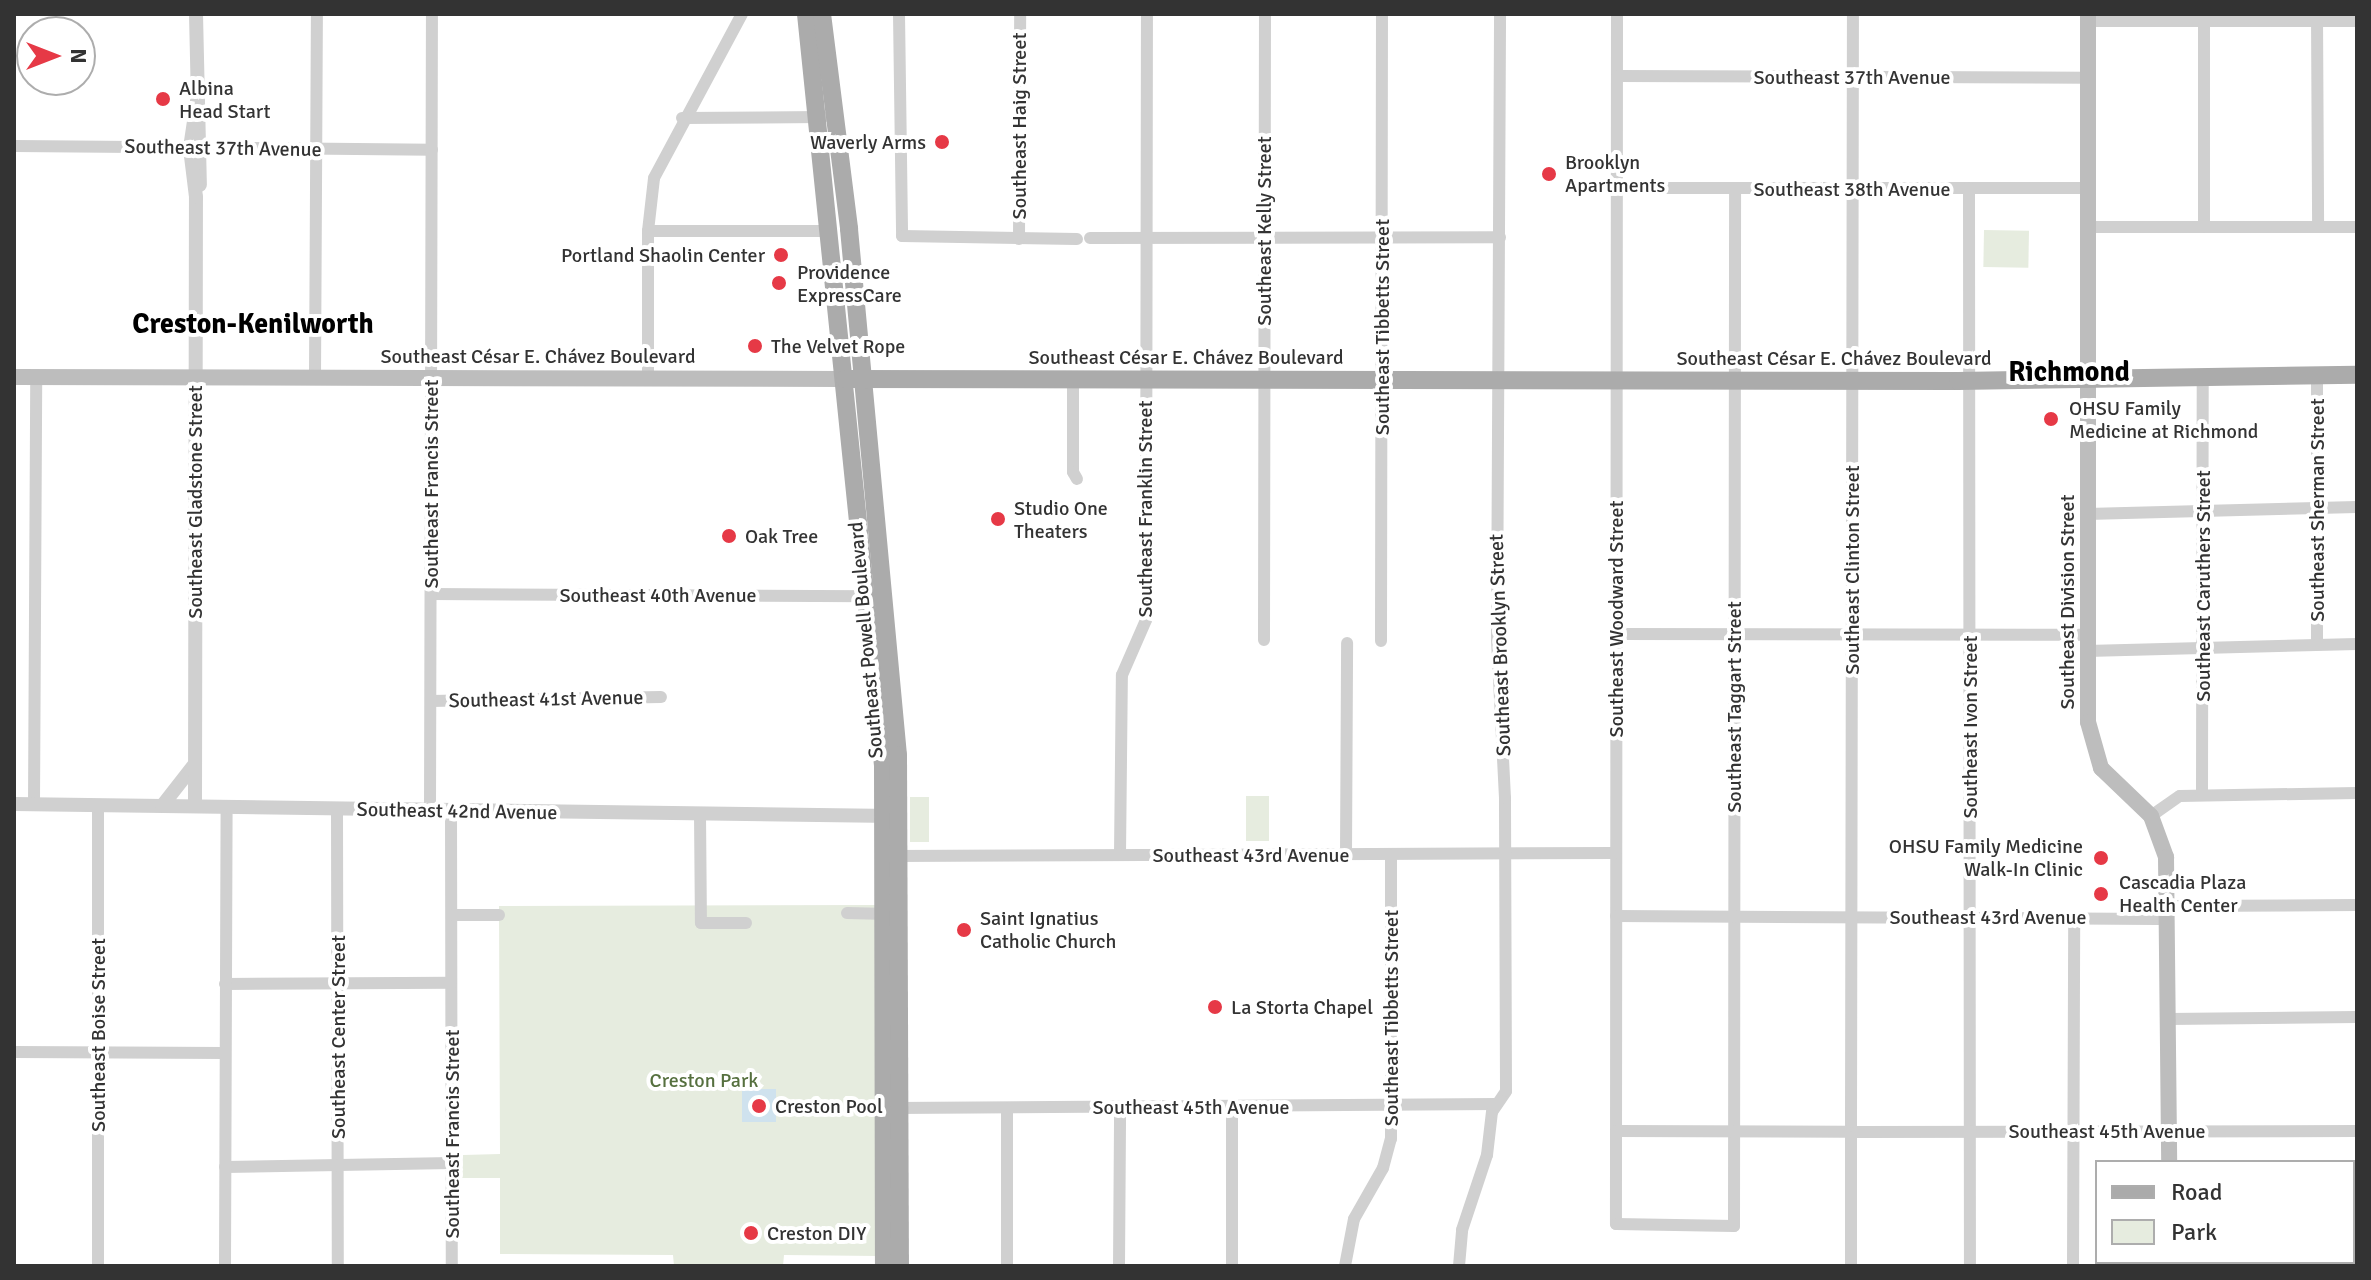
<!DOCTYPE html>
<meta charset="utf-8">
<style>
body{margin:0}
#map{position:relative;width:2371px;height:1280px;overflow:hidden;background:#fff;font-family:Signika,sans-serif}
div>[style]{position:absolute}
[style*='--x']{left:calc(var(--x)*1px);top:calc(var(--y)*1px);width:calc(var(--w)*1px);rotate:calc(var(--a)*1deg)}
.green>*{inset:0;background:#e6ecdf;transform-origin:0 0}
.water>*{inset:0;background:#cfe2ee;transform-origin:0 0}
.minor>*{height:12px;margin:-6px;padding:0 6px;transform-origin:6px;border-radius:6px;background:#d0d0d0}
.tertiary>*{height:14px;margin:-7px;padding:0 7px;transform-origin:7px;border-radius:7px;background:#d0d0d0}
.secondary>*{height:16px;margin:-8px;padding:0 8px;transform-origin:8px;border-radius:8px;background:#bdbdbd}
.primary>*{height:18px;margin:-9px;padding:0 9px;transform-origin:9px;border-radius:9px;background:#ababab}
.dots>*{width:22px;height:22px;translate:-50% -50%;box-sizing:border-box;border:4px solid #fff;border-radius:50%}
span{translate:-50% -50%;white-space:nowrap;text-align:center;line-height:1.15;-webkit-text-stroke:8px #fff;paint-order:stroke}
.street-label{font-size:20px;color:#333}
.poi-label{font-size:20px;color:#333}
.left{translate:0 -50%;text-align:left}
.right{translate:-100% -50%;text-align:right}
.park-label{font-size:20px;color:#56703f}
.district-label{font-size:28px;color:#000;font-weight:700}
.frame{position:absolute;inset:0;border:16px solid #333;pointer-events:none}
.legend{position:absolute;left:2095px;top:1160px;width:260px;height:104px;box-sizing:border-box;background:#fff;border:2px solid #adadad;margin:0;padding:10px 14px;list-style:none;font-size:24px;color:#333}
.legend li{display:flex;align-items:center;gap:16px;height:40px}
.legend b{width:40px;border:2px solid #adadad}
.north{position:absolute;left:16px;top:16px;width:80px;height:80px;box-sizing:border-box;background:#fff;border:2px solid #adadad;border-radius:50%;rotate:90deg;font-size:22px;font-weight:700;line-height:32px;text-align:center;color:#333}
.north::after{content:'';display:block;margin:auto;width:28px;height:36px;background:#e63946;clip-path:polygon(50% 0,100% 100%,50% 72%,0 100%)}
</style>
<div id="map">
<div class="green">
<div style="left:1984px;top:230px;width:45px;height:37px;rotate:1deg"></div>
<div style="left:1246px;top:796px;width:23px;height:45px"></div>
<div style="left:910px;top:797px;width:19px;height:45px"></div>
<div style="clip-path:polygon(875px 905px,878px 1256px,784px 1255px,783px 1266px,674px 1266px,673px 1255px,500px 1254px,500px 1178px,462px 1178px,463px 1155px,500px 1154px,499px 906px)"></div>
</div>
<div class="water">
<div style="left:742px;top:1089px;width:34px;height:33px"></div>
</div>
<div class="minor">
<div style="--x:899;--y:14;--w:222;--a:89.2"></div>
<div style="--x:902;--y:236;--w:175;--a:1"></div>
<div style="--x:1617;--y:14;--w:1210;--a:90.05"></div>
<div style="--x:1616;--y:1224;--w:118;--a:1"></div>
<div style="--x:1734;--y:1226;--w:1037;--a:-89.94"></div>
<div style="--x:2317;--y:14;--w:213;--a:89.7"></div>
<div style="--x:2088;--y:21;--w:269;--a:0"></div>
<div style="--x:1617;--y:76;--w:470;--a:0.2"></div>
<div style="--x:682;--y:118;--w:141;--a:-0.4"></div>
<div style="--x:14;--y:146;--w:418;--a:0.5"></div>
<div style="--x:1617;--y:188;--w:470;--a:0"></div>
<div style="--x:1969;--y:188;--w:1078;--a:89.95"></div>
<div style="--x:2087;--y:227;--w:270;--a:0"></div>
<div style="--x:2204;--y:227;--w:213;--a:-90"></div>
<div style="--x:648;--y:231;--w:182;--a:0"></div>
<div style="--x:1090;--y:238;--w:410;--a:-0.1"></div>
<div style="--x:1019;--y:239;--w:225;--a:-89.7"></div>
<div style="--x:2317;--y:376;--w:268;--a:90"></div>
<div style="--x:315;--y:378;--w:364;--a:-89.7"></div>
<div style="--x:648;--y:378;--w:147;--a:-90"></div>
<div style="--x:648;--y:231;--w:53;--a:-83.5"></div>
<div style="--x:654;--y:178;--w:186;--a:-61.8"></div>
<div style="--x:1073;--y:379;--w:93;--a:90"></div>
<div style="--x:1073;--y:472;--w:8;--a:60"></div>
<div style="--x:2087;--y:514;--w:270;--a:-1.5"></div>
<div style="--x:431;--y:594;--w:439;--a:0.3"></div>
<div style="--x:1617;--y:634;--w:470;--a:0.1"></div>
<div style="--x:1264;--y:640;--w:626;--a:-89.91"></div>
<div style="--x:1381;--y:641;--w:627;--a:-89.91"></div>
<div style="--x:2087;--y:651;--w:270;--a:-1.5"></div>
<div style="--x:431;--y:701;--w:230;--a:-1"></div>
<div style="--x:2202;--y:794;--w:416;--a:-89.9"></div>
<div style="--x:34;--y:804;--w:427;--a:-89.7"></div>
<div style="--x:98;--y:805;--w:461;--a:90"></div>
<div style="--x:337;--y:809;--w:457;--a:89.9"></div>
<div style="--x:430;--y:810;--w:796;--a:-89.86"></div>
<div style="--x:451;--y:810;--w:456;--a:89.9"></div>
<div style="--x:700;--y:814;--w:109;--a:89.5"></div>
<div style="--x:701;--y:923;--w:45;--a:0"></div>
<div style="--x:2151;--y:816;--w:35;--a:-35"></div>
<div style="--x:2180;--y:796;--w:177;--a:-1"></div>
<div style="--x:1346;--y:854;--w:211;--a:-89.7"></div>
<div style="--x:1120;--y:855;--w:180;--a:-89.4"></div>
<div style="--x:1122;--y:675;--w:60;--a:-66.4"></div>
<div style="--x:1146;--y:620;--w:606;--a:-89.91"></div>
<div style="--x:891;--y:856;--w:725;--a:-0.24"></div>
<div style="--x:847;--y:913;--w:41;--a:1.4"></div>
<div style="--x:452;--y:915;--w:47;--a:0"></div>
<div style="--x:1616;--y:916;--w:542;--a:0.32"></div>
<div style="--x:2158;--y:919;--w:24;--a:-33"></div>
<div style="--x:2178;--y:906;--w:179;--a:-0.3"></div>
<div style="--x:225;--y:984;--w:226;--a:-0.3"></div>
<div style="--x:2168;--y:1019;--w:189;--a:-0.6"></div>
<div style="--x:14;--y:1052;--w:211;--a:0.3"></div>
<div style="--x:893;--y:1108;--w:604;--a:-0.38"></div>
<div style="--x:1007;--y:1108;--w:158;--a:90"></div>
<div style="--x:1851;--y:1126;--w:1112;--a:-89.9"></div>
<div style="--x:1616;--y:1131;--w:230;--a:0.2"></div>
<div style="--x:1857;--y:1132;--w:500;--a:-0.11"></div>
<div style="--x:225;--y:1167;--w:227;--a:-1"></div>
<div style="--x:2353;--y:1244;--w:4;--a:-14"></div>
<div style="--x:225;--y:1266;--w:459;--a:-89.8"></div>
<div style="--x:1119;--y:1266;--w:159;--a:-89.6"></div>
<div style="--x:1232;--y:1266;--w:160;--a:-90"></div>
<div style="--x:1345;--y:1266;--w:48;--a:-79.2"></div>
<div style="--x:1354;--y:1219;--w:59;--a:-60.4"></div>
<div style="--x:1383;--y:1168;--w:30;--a:-75"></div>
<div style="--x:1391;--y:1139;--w:284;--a:-90"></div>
<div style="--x:1459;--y:1266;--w:36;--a:-85"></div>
<div style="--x:1462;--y:1230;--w:79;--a:-71.6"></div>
<div style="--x:1487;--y:1155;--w:43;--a:-83.4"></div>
<div style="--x:1492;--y:1112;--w:25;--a:-56"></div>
<div style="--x:1506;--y:1091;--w:293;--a:-90.2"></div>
<div style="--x:1505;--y:798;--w:159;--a:-92.9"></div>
<div style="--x:1497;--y:639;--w:625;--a:-89.72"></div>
<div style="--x:1851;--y:1266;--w:129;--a:-90"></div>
<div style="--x:2073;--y:1266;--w:348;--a:-89.8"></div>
</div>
<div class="tertiary">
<div style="--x:196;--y:14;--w:171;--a:88.7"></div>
<div style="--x:14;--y:804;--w:879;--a:0.78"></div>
<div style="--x:162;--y:806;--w:52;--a:-52"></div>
<div style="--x:195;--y:806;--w:609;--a:-89.91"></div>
<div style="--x:196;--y:197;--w:49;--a:-97"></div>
<div style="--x:190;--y:148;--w:48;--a:-81.5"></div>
</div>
<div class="secondary">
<div style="--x:2088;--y:14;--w:708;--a:90"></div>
<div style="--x:2088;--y:722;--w:48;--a:74.2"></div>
<div style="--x:2101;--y:768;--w:69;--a:43.8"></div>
<div style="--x:2151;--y:816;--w:44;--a:69.9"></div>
<div style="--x:2166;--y:857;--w:305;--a:89.4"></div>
<div style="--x:14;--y:377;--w:831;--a:0.14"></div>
<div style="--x:2170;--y:1262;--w:4;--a:90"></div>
</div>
<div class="primary">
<div style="--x:806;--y:14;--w:755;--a:84.15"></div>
<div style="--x:883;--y:765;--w:501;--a:89.89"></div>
<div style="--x:822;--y:14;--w:217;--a:82.8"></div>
<div style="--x:849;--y:229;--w:528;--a:84.68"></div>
<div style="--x:898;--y:755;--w:511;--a:89.78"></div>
<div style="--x:845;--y:379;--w:1113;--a:0.1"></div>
<div style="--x:1958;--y:381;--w:399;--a:-0.9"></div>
</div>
<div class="dots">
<div style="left:163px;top:99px;background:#e63946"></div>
<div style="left:942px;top:142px;background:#e63946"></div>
<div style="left:1549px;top:174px;background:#e63946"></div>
<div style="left:781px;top:255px;background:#e63946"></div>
<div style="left:779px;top:283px;background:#e63946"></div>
<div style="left:755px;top:346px;background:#e63946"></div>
<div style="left:2051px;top:419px;background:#e63946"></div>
<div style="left:998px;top:519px;background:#e63946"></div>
<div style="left:729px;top:536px;background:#e63946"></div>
<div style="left:2101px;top:858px;background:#e63946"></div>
<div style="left:2101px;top:894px;background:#e63946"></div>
<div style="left:964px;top:930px;background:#e63946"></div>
<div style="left:1215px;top:1007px;background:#e63946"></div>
<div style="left:759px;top:1106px;background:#e63946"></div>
<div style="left:751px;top:1233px;background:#e63946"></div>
</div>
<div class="street-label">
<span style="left:1852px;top:77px">Southeast 37th Avenue</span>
<span style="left:1019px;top:126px;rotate:-90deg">Southeast Haig Street</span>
<span style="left:223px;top:148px;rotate:1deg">Southeast 37th Avenue</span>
<span style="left:1852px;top:189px">Southeast 38th Avenue</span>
<span style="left:1264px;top:231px;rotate:-90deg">Southeast Kelly Street</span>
<span style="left:1382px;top:327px;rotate:-90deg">Southeast Tibbetts Street</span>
<span style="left:538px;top:356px">Southeast César E. Chávez Boulevard</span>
<span style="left:1186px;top:357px">Southeast César E. Chávez Boulevard</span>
<span style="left:1834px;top:358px">Southeast César E. Chávez Boulevard</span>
<span style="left:431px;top:484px;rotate:-90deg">Southeast Francis Street</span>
<span style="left:195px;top:502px;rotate:-90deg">Southeast Gladstone Street</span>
<span style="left:1145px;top:509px;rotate:-90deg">Southeast Franklin Street</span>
<span style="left:2317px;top:510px;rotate:-90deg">Southeast Sherman Street</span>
<span style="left:1852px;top:570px;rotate:-90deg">Southeast Clinton Street</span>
<span style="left:2203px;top:586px;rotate:-90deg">Southeast Caruthers Street</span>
<span style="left:658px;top:595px">Southeast 40th Avenue</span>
<span style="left:2067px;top:602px;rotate:-90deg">Southeast Division Street</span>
<span style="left:1616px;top:619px;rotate:-90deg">Southeast Woodward Street</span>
<span style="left:866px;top:640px;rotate:-95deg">Southeast Powell Boulevard</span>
<span style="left:1500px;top:645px;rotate:-92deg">Southeast Brooklyn Street</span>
<span style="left:546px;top:699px;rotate:-1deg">Southeast 41st Avenue</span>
<span style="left:1734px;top:707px;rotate:-90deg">Southeast Taggart Street</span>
<span style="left:1970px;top:727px;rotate:-90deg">Southeast Ivon Street</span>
<span style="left:457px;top:811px;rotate:1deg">Southeast 42nd Avenue</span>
<span style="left:1251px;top:855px">Southeast 43rd Avenue</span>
<span style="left:1988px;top:917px">Southeast 43rd Avenue</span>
<span style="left:1391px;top:1018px;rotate:-90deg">Southeast Tibbetts Street</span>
<span style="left:98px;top:1035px;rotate:-90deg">Southeast Boise Street</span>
<span style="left:338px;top:1037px;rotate:-90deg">Southeast Center Street</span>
<span style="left:1191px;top:1107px">Southeast 45th Avenue</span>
<span style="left:2107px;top:1131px">Southeast 45th Avenue</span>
<span style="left:452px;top:1134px;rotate:-90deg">Southeast Francis Street</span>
</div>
<div class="poi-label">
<span class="left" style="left:179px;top:100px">Albina<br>Head Start</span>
<span class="right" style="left:926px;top:142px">Waverly Arms</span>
<span class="left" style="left:1565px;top:174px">Brooklyn<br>Apartments</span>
<span class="right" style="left:765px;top:255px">Portland Shaolin Center</span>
<span class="left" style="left:797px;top:284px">Providence<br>ExpressCare</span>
<span class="left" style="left:771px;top:346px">The Velvet Rope</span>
<span class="left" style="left:2069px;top:420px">OHSU Family<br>Medicine at Richmond</span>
<span class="left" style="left:1014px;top:520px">Studio One<br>Theaters</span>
<span class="left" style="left:745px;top:536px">Oak Tree</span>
<span class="right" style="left:2083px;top:858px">OHSU Family Medicine<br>Walk-In Clinic</span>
<span class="left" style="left:2119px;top:894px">Cascadia Plaza<br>Health Center</span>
<span class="left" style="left:980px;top:930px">Saint Ignatius<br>Catholic Church</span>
<span class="left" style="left:1231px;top:1007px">La Storta Chapel</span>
<span class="left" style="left:775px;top:1106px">Creston Pool</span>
<span class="left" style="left:767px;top:1233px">Creston DIY</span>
</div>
<div class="park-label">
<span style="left:704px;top:1080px">Creston Park</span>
</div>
<div class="district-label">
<span style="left:253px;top:324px">Creston-Kenilworth</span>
<span style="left:2069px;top:372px">Richmond</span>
</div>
<div class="frame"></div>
<ul class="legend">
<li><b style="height:10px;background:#ababab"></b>Road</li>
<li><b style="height:22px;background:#e6ecdf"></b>Park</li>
</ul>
<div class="north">N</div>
</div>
